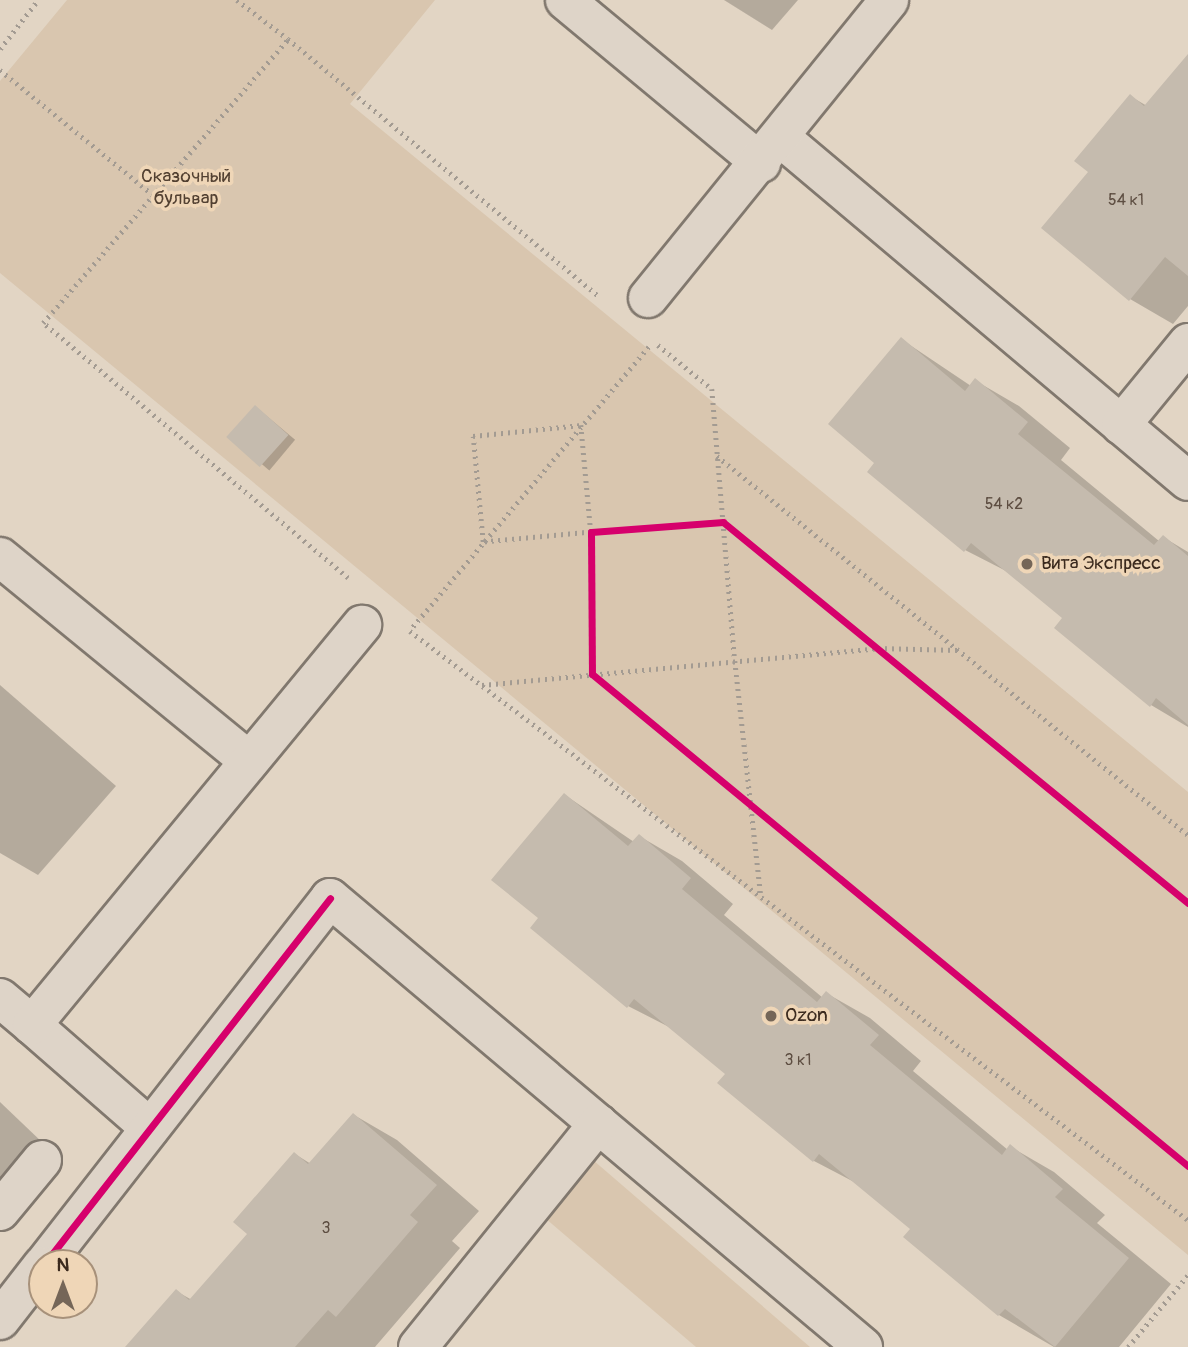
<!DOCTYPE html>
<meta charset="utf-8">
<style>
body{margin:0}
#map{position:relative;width:1188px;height:1347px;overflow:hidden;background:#e2d5c4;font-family:Pangolin,sans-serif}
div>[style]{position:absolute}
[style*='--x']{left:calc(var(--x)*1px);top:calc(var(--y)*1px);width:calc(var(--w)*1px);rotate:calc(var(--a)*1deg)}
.green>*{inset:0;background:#d9c6af}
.shadow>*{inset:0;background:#0003;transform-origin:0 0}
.building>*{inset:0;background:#c5bbae;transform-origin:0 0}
.path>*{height:4.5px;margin-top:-2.25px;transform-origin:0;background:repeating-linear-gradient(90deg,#a39b92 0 2px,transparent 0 7px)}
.roads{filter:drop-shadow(2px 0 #81786e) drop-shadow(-2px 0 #81786e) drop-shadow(0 2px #81786e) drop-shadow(0 -2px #81786e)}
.minor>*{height:38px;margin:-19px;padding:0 19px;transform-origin:19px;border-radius:19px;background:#ded4c8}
.cycleway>*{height:7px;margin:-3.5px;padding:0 3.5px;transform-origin:3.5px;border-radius:3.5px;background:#d6006c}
.dots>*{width:19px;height:19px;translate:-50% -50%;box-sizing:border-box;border:4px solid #efd6b7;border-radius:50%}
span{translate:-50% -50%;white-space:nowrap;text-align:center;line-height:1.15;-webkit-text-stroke:7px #efd6b7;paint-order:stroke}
.number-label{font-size:16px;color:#5e4e42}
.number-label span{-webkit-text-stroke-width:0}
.park-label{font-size:19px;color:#524031}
.poi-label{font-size:19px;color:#3b2a1e}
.left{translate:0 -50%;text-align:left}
.north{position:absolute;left:28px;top:1249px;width:70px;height:70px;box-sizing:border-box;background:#efd6b7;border:2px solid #a7917a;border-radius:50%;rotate:0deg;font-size:19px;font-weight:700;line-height:28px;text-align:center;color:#3b2a1e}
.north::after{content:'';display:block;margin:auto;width:24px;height:32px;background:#756658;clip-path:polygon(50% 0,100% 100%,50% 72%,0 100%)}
</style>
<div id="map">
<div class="green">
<div style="clip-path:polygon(67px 0,435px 0,350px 104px,1188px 792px,1188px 1255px,0 273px,0 81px)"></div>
<div style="clip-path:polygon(593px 1160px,810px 1347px,696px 1347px,545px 1218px)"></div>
</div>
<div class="shadow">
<div style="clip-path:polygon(724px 0,798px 0,772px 30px)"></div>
<div style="clip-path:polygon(1188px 56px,1188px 306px,1173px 324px,1130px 299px,1090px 172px,1130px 96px,1147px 106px)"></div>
<div style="clip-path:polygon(901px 339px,971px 386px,976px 381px,1019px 406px,1070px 448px,1061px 460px,1159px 541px,1163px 537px,1188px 552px,1188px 727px,1151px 705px,1064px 618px,1010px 573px,965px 550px,877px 462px)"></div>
<div style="left:256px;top:407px;width:51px;height:40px;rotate:40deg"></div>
<div style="clip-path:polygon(0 685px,116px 786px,38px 875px,0 853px)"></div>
<div style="clip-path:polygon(565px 795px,634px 842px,639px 836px,682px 861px,733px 904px,724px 915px,823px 998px,826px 993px,870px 1018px,921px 1061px,913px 1071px,1008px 1150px,1011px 1147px,1054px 1172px,1105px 1215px,1097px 1223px,1171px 1284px,1119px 1347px,1054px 1347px,999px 1315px,912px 1229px,858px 1184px,814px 1161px,727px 1074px,673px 1029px,628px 1006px,540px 918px)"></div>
<div style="clip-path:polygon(0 1102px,44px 1144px,0 1191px)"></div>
<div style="clip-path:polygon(354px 1115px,397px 1140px,479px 1211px,452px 1241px,460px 1248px,375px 1347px,128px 1347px,176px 1291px,192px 1300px,249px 1233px,295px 1154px,311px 1164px)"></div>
</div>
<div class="building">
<div style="clip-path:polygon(1188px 54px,1188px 276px,1165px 257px,1129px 301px,1041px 228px,1088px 172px,1074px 161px,1130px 94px,1144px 106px)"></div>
<div style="clip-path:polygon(901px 337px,965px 391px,975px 378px,1028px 422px,1018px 434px,1154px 545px,1163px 535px,1188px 556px,1188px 725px,1156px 698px,1150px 707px,1054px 628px,1062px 618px,971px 543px,964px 552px,867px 472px,874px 463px,828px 424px)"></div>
<div style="left:255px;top:405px;width:45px;height:43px;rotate:42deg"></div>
<div style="clip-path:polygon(564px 793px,628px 846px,639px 834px,691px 878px,682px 889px,817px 1002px,826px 991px,879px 1035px,870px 1045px,1002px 1155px,1010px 1144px,1063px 1189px,1055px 1197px,1129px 1258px,1055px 1347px,1005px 1309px,998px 1316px,903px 1237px,910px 1229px,819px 1154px,813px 1162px,717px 1083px,725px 1074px,634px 999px,627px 1008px,530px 928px,538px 918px,491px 880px)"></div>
<div style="clip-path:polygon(353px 1113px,437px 1185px,410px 1215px,418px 1222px,336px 1317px,328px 1310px,295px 1347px,125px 1347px,176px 1289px,189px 1300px,247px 1234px,233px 1222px,294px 1152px,308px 1164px)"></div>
</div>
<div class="path">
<div style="--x:237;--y:0;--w:64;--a:37.4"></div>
<div style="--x:0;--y:49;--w:62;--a:-52.2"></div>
<div style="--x:0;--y:70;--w:198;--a:39.2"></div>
<div style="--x:658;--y:345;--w:70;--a:39.2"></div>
<div style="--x:712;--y:389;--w:273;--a:85.2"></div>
<div style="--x:735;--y:661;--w:236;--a:83.7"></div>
<div style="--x:649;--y:347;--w:371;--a:130.1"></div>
<div style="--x:410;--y:631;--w:976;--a:37.13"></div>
<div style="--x:581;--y:425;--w:107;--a:84.7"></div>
<div style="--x:591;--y:532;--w:108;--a:174.7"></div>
<div style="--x:483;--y:542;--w:106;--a:-95.4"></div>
<div style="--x:473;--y:436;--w:109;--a:-5.8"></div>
<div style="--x:717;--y:456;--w:605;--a:38.82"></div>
<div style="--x:348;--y:578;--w:398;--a:-140.1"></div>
<div style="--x:43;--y:323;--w:375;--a:-49.2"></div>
<div style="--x:288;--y:39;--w:405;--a:39.6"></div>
<div style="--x:482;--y:685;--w:398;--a:-5.3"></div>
<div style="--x:878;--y:648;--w:80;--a:1.4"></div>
<div style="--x:1128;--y:1347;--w:94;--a:-50.2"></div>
</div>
<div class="roads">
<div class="minor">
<div style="--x:565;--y:0;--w:255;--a:39.7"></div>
<div style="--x:781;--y:138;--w:532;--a:40.12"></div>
<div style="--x:648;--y:298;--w:383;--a:-51"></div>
<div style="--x:1121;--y:425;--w:106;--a:-50.7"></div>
<div style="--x:0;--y:557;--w:322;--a:39.3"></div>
<div style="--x:0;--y:998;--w:42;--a:40.2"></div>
<div style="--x:150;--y:1128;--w:157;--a:-138.9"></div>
<div style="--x:32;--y:1025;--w:519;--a:-50.48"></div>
<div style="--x:0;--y:1211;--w:66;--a:-50.5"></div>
<div style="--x:45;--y:1263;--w:463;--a:-52"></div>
<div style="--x:330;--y:898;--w:697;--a:40.11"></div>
<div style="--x:0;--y:1320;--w:68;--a:-52.1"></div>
<div style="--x:418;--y:1347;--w:287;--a:-51.1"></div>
</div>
</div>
<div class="cycleway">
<div style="--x:1188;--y:903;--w:601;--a:-140.67"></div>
<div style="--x:723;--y:522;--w:132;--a:175.7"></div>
<div style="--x:591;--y:532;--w:142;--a:89.6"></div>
<div style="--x:592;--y:674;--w:773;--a:39.54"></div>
<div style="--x:45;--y:1263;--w:463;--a:-52"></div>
</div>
<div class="dots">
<div style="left:1027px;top:564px;background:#756658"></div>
<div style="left:771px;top:1016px;background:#756658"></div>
</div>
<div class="number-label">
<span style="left:1126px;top:200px">54 к1</span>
<span style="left:1004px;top:504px">54 к2</span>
<span style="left:798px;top:1060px">3 к1</span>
<span style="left:326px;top:1228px">3</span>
</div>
<div class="park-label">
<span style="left:186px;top:188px">Сказочный<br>бульвар</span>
</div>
<div class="poi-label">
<span class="left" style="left:1041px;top:564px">Вита Экспресс</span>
<span class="left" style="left:785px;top:1016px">Ozon</span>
</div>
<div class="north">N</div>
</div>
